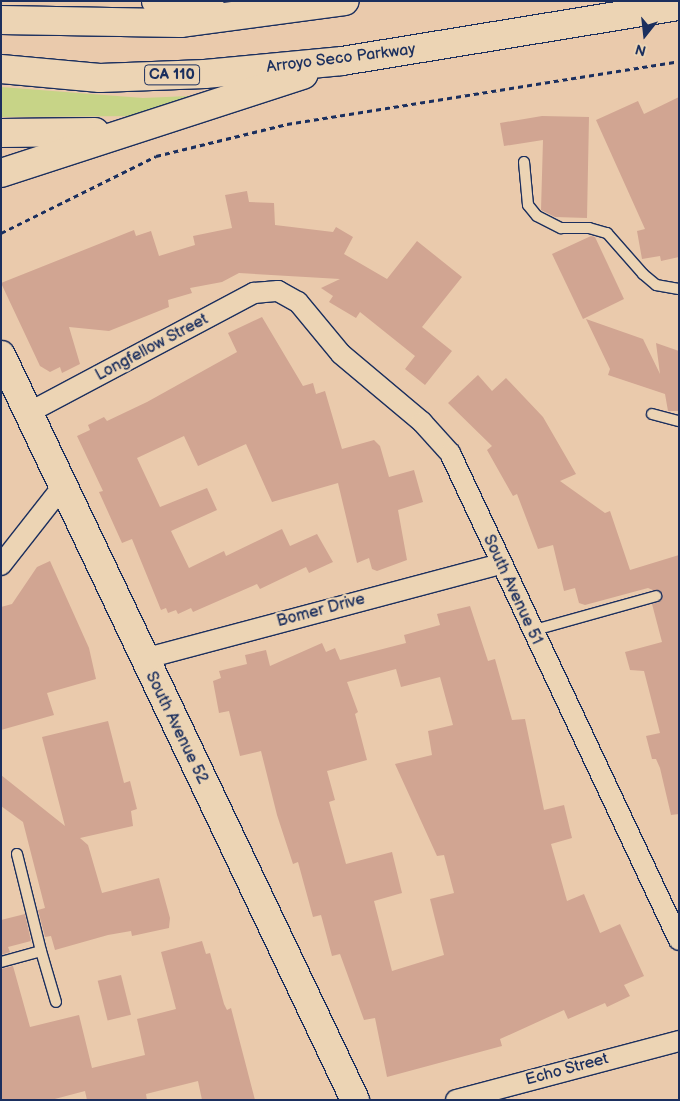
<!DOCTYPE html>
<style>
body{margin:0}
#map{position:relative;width:680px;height:1101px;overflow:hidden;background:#eacaac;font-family:"Balsamiq Sans",sans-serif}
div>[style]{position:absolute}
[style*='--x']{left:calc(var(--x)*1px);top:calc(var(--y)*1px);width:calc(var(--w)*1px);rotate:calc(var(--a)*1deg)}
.green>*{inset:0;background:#c7d487}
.building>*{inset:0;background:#d1a592;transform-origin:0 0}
.path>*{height:3px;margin-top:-1.5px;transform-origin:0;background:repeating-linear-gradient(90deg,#1b2f5e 0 5px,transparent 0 9px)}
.roads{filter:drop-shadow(1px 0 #1b2f5e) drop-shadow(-1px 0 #1b2f5e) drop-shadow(0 1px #1b2f5e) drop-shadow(0 -1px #1b2f5e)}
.lane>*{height:10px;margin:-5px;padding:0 5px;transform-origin:5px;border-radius:5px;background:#ecd4b4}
.street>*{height:20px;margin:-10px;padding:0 10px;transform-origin:10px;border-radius:10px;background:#ecd4b4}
.secondary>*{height:28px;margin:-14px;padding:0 14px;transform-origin:14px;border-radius:14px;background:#ecd4b4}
.highway>*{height:28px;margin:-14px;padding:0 14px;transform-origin:14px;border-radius:14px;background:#ecd4b4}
span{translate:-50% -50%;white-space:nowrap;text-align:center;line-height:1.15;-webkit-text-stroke:4.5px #ecd4b4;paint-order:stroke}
.shield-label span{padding:1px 4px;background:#ecd4b4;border:1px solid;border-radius:4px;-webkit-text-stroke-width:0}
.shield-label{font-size:15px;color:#1b2f5e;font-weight:700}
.street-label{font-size:16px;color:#1b2f5e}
.frame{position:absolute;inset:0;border:2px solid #1b2f5e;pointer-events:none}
.north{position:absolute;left:620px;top:10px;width:50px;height:50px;-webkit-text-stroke:4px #ecd4b4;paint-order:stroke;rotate:196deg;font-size:14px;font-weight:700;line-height:20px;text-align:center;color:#1b2f5e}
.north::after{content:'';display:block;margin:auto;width:18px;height:22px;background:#1b2f5e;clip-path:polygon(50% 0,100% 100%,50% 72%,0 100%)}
</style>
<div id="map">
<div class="green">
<div style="clip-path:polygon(1px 87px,143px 98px,212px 95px,142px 116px,1px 117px)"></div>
</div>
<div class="building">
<div style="clip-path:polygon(679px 97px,679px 257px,661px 261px,660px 256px,642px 259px,637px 231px,645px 229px,596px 120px,638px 101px,644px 114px)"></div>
<div style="clip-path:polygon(542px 116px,589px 117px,587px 218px,555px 217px,541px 210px,543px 140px,504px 146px,500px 123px)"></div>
<div style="clip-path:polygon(247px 191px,249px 202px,274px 203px,275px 225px,333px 232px,336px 227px,353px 237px,344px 254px,387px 279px,417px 241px,462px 277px,422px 327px,452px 351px,425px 385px,405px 369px,415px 356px,360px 312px,356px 318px,329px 302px,333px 296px,321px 288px,340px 279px,239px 273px,222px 282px,190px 288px,192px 293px,168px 300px,169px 307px,109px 331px,69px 327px,80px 364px,62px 373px,60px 367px,50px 372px,40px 366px,1px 283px,134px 230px,136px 236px,151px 231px,159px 256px,195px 245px,193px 236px,232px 228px,225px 195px)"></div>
<div style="clip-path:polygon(591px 236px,595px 237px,624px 299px,583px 319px,552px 254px)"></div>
<div style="clip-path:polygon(262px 317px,303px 386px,313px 383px,316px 394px,325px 391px,342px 449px,374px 440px,380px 446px,389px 477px,414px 470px,423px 502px,398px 510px,407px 560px,377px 571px,372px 569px,369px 558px,357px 563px,338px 483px,272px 502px,246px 444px,198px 466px,184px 436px,137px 458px,160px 507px,207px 488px,217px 510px,171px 531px,189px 568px,224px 551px,226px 556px,282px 529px,290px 546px,317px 534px,333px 562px,309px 573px,306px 567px,260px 589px,257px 584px,193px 612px,191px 608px,178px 614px,176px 610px,168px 613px,166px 608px,161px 610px,132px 539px,122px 543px,99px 492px,103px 491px,77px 436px,90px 430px,88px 425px,104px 417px,107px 421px,147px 402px,237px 352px,228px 333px)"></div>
<div style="clip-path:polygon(586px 319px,643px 339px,660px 374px,656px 343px,679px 351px,679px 411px,668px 411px,665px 394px,608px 375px,610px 369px)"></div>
<div style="clip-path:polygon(478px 375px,492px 391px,506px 378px,543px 417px,576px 474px,560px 481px,605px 513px,610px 511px,630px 570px,679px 555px,679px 814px,671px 815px,660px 768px,656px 759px,652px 759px,646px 736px,660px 733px,644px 671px,630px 670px,625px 652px,662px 642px,652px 604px,661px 601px,662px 594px,648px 588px,585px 605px,579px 603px,575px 588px,564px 591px,553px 545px,538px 549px,517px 494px,513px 496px,487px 450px,492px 446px,448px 403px)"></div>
<div style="clip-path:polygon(50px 561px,89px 648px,96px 679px,47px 693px,54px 715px,1px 730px,1px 607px,12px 604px,37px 567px)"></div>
<div style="clip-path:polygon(evenodd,470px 606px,488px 661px,495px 659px,512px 720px,525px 719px,544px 810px,564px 805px,572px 838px,551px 844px,567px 901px,584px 894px,600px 933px,620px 924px,644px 976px,624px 985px,630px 996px,607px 1007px,605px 1003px,568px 1019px,564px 1010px,500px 1039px,502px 1046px,387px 1077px,375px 1018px,364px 1020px,340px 954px,332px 956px,321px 915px,313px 917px,298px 862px,293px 864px,277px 815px,261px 751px,240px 756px,229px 711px,219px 713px,213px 681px,221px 678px,219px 671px,247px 664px,245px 655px,266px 650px,270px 666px,322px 643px,326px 652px,335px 648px,340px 660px,406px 643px,404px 635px,440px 625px,437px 614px,470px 606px,396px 669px,401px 687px,440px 677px,453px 725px,428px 731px,432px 755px,395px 764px,437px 856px,444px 855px,454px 893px,430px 899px,444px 955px,392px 971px,374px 901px,402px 893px,392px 852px,346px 864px,329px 802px,335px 800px,327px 771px,367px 760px,355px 714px,358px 712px,347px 682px,396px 669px)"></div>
<div style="clip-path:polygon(108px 721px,124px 783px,130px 781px,137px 809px,131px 811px,133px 826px,80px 838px,88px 845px,102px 893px,159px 878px,170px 918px,169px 928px,132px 936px,131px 931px,108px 935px,55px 950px,51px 936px,45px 937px,38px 910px,45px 908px,23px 822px,1px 806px,1px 775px,65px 826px,42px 737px)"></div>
<div style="clip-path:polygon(25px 914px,31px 941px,8px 947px,10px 952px,1px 955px,1px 920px)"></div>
<div style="clip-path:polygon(202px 941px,206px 954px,210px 953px,224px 1004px,227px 1010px,231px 1008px,255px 1100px,202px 1100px,198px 1081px,146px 1094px,147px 1100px,87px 1100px,85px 1091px,51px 1100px,1px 1100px,1px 969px,13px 966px,30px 1027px,79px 1015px,92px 1068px,145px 1055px,137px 1019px,176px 1009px,161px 952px)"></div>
<div style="left:121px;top:975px;width:41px;height:24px;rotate:76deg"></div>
</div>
<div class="path">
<div style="--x:1;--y:233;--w:173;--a:-26.4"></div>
<div style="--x:156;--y:156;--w:135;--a:-13.7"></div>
<div style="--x:287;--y:124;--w:397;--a:-9.1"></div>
</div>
<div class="roads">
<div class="lane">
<div style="--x:524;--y:162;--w:43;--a:84.7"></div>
<div style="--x:528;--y:205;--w:14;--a:51"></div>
<div style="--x:537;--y:216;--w:27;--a:27"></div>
<div style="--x:561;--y:228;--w:28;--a:0"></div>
<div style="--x:589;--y:228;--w:19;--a:16"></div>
<div style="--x:607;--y:233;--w:55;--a:48.7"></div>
<div style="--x:643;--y:274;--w:17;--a:40"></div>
<div style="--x:656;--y:285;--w:23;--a:10"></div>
<div style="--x:652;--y:414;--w:28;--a:15"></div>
<div style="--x:531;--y:631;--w:130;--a:-15.6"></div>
<div style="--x:41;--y:951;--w:53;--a:73.6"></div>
<div style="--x:1;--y:962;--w:41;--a:-15.4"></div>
<div style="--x:41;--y:951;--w:100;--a:-103.9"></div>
</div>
<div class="street">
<div style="--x:28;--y:413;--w:256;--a:-28"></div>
<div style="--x:254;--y:293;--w:24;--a:-5"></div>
<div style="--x:278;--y:291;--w:23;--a:29"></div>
<div style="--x:298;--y:302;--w:67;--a:50.4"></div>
<div style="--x:341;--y:354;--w:106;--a:40"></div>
<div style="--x:422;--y:422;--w:42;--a:47.9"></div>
<div style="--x:450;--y:453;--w:538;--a:64.82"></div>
<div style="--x:1;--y:565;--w:100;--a:-51.9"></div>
<div style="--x:143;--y:659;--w:369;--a:-14.9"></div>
<div style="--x:456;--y:1100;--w:231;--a:-14.8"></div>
</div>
<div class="secondary">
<div style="--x:1;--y:355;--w:825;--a:64.58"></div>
</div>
<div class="highway">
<div style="--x:156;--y:1;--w:55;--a:7.3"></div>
<div style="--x:1;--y:20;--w:179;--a:1"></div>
<div style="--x:180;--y:23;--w:166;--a:-7.6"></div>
<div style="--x:1;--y:69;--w:99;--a:5.2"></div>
<div style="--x:100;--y:78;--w:105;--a:-2.2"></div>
<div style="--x:205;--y:74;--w:138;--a:-5.4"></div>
<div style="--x:342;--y:61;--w:341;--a:-9.3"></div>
<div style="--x:1;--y:133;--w:94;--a:-0.6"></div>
<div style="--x:1;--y:173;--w:318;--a:-18"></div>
</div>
</div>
<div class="shield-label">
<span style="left:172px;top:75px">CA 110</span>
</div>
<div class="street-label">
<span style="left:341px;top:59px;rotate:-7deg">Arroyo Seco Parkway</span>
<span style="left:152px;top:348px;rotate:-28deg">Longfellow Street</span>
<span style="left:512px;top:590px;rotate:65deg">South Avenue 51</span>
<span style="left:321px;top:611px;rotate:-15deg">Bomer Drive</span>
<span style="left:176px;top:728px;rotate:64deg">South Avenue 52</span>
<span style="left:567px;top:1070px;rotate:-15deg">Echo Street</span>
</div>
<div class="frame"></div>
<div class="north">N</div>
</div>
